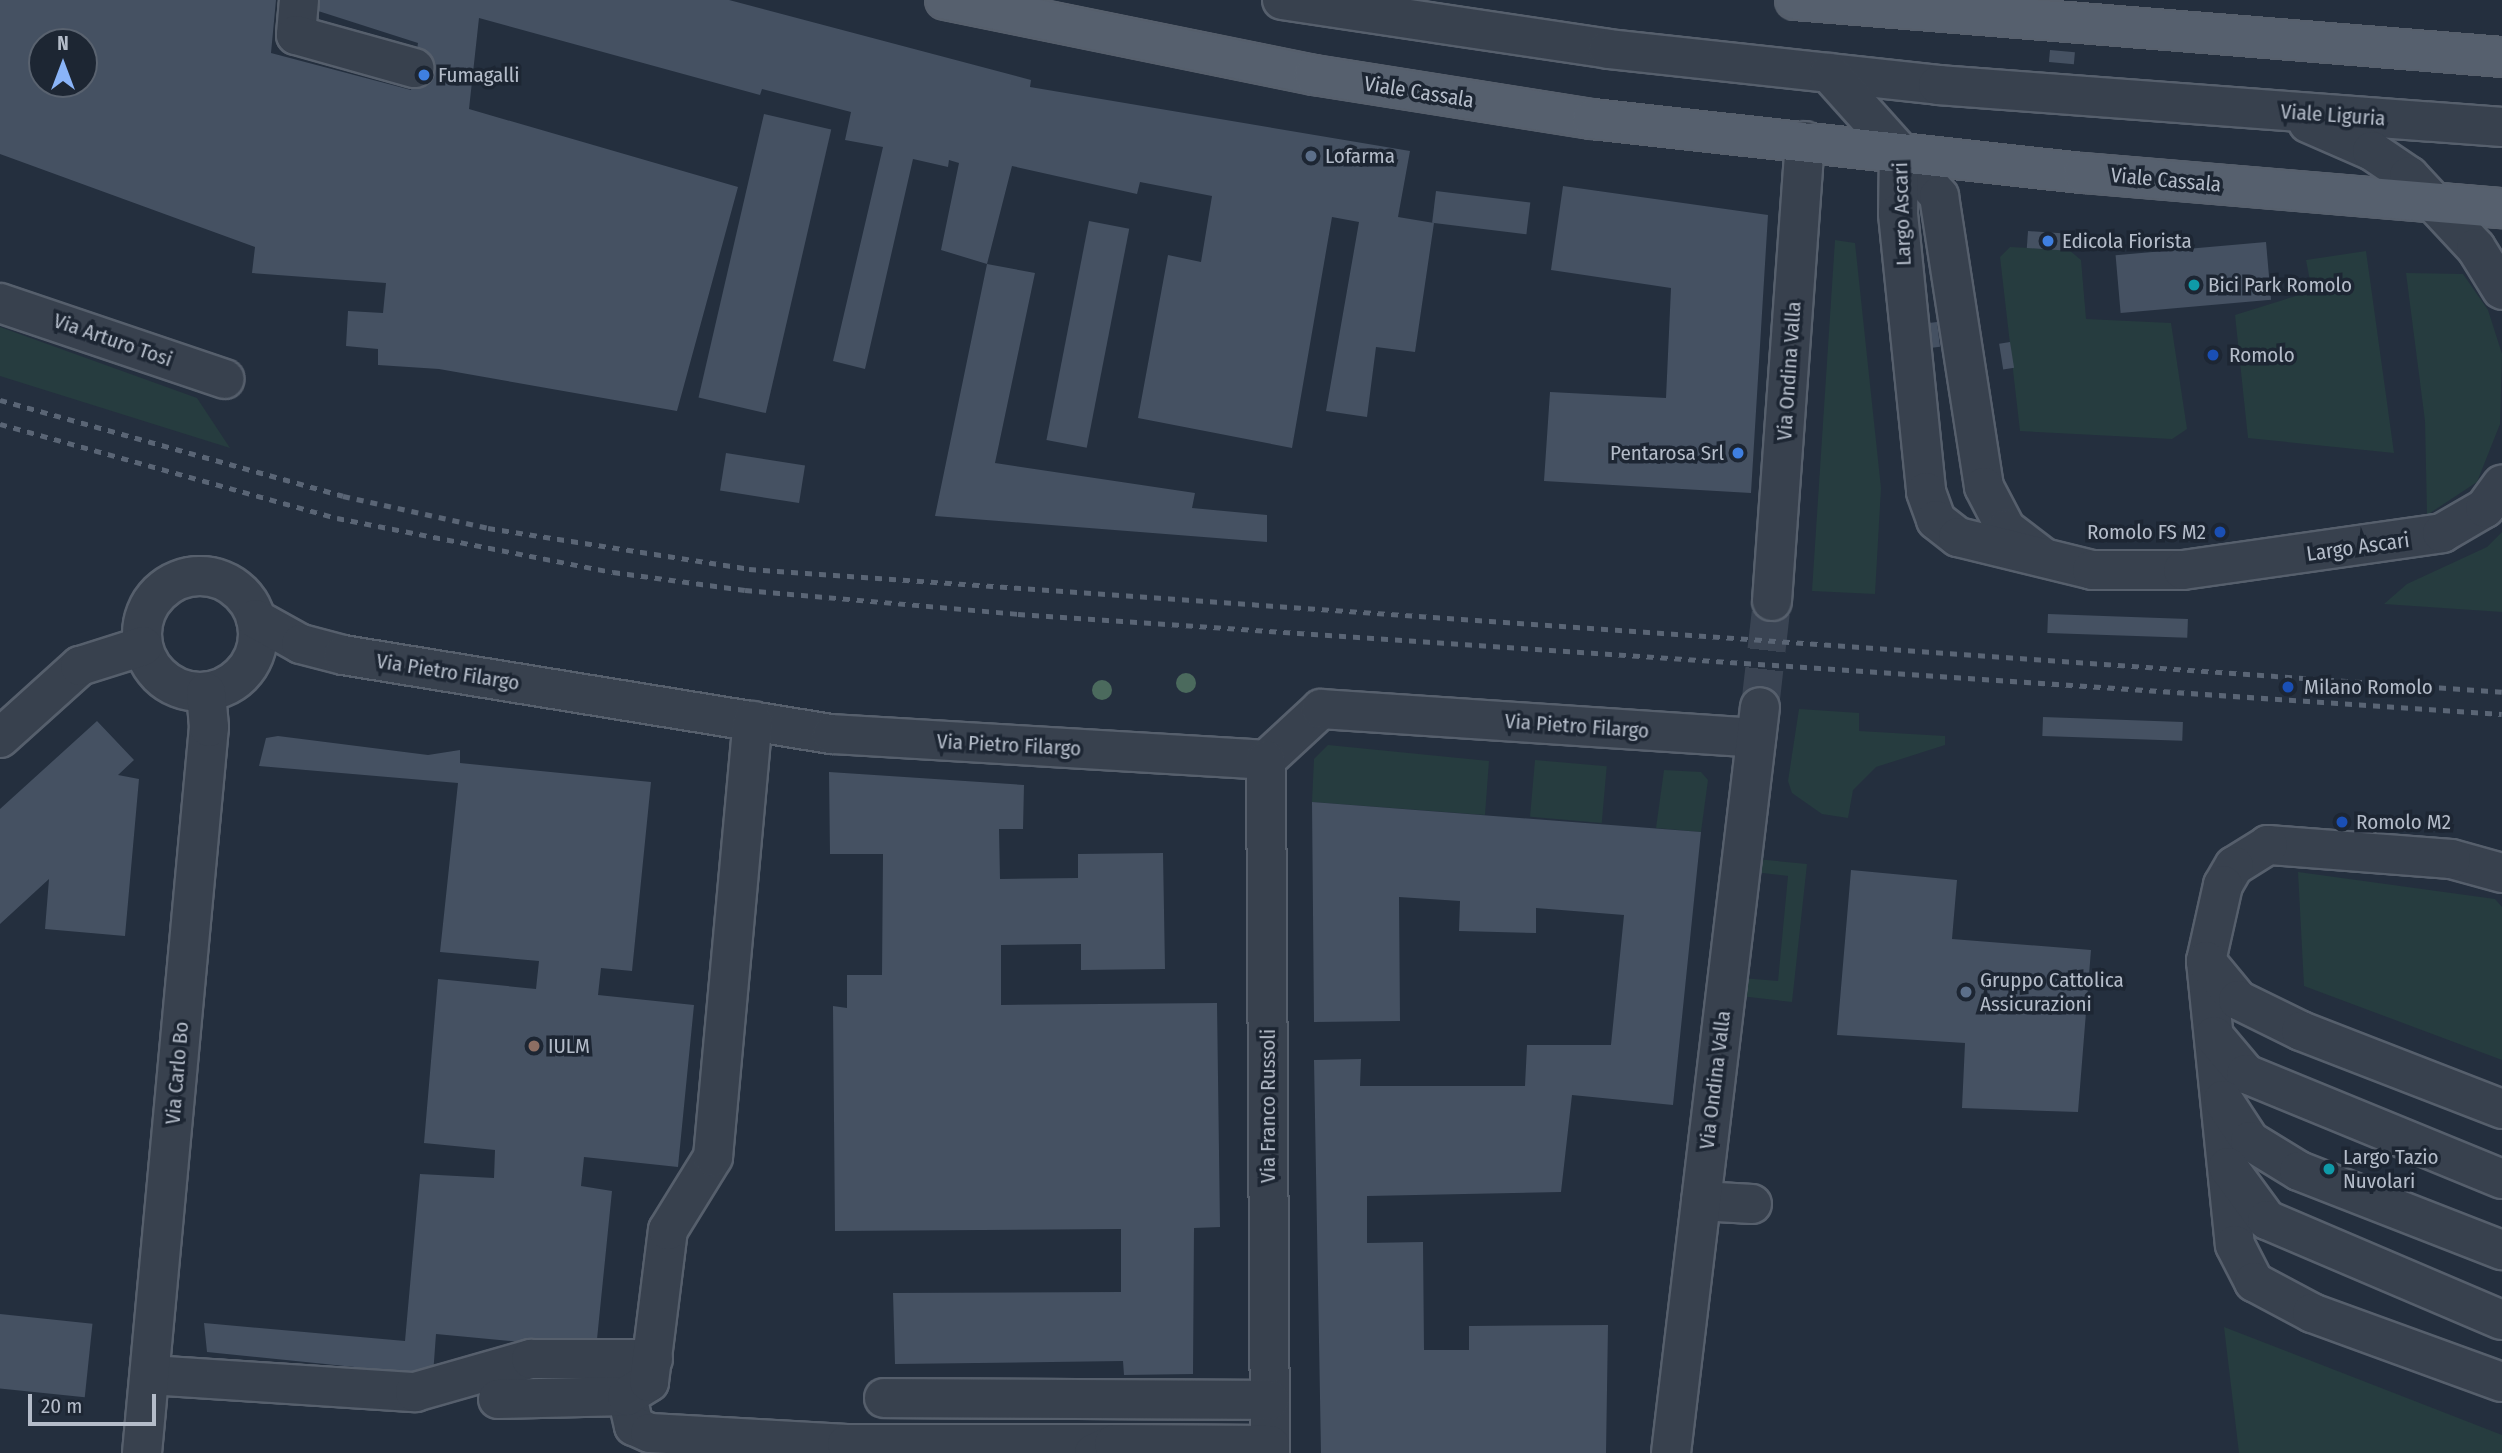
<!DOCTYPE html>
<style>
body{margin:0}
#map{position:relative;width:2502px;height:1453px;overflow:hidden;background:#242f3e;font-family:"Fira Sans Condensed",sans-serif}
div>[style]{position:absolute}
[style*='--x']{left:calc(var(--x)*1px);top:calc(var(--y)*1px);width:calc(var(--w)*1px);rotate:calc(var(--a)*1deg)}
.green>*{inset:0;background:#263c3f;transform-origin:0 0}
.building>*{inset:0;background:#455162;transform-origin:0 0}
.minor-tunnel>*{height:38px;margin-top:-19px;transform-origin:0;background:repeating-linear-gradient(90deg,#3a4453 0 38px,transparent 0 57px)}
.roads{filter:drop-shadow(2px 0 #565f6c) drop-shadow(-2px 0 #565f6c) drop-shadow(0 2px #565f6c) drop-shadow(0 -2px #565f6c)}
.minor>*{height:38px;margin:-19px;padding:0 19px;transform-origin:19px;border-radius:19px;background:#38414e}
.minor>.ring{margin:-19px;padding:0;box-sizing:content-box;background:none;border:38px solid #38414e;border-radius:50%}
.major>*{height:38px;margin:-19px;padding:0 19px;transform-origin:19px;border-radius:19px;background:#56606e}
.rail>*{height:5px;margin-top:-2.5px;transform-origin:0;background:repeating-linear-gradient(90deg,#5a6575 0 7px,transparent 0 14px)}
.trees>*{width:20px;height:20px;margin:-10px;border-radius:50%;background:#4b6a5d}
.dots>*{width:19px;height:19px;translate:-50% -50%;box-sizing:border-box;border:4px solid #1d2633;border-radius:50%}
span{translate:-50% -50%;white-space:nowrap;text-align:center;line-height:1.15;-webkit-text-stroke:7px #1d2633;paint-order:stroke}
.poi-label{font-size:21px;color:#b4bcc9}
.left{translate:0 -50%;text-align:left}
.right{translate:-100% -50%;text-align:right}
.street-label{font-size:21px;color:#b4bcc9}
.north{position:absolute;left:28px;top:28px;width:70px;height:70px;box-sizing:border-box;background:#1d2633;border:2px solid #59626f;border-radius:50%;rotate:0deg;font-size:19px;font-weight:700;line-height:28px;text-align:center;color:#b4bcc9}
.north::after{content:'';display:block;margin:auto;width:24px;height:32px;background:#8ab4f8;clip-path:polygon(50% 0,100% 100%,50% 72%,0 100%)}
.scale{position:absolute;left:28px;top:1394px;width:128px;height:32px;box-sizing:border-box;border:4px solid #b4bcc9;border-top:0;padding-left:9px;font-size:21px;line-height:24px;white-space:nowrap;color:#b4bcc9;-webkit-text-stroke:5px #1d2633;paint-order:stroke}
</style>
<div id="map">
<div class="green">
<div style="clip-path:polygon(1835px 240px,1855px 243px,1881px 488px,1875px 594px,1812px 591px)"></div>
<div style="clip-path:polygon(2010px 247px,2069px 250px,2081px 260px,2086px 319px,2171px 323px,2187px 429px,2172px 439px,2020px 431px,2000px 257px)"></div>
<div style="clip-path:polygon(2366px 251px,2394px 453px,2248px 438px,2235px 315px,2312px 291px,2306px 260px)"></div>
<div style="clip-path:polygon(2406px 273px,2463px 274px,2488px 310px,2502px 354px,2500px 424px,2477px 482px,2427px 515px,2425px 421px)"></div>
<div style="clip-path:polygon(0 327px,197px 398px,230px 448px,0 376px)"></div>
<div style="clip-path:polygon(2502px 532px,2502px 612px,2384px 604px,2407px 584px,2487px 547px)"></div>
<div style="clip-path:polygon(1799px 709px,1859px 713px,1859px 731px,1945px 736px,1945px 745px,1876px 767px,1853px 790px,1848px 818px,1822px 814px,1792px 793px,1788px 781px)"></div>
<div style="clip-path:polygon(1328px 745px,1489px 761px,1485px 815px,1312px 802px,1314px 759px)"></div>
<div style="left:1535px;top:760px;width:72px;height:57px;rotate:5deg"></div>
<div style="clip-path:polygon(1664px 770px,1701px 772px,1708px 780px,1701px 832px,1656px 828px)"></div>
<div style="clip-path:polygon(1756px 859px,1807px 864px,1792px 1002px,1740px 996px,1742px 978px,1778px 981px,1788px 876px,1754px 872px)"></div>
<div style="clip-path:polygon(2298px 872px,2495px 899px,2502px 907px,2502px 1060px,2304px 986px)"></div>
<div style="clip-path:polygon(2224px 1327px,2502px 1435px,2502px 1453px,2239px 1453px)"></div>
</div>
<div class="building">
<div style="clip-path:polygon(evenodd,0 0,276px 0,271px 53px,411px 90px,418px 43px,315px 10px,316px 0,729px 0,1031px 80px,1030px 87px,1410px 151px,1398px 217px,1434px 223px,1415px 352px,1376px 347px,1367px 417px,1326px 411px,1359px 222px,1332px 217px,1292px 448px,1138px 418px,1168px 255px,1201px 262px,1212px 196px,1140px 182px,1137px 194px,1012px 166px,987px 264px,941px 250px,959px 163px,949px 160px,948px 167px,913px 159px,865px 369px,833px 361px,883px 147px,845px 140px,851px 112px,762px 89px,760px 95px,479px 18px,469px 109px,738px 187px,677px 411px,439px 369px,378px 365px,378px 349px,346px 346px,348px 311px,383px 313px,386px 283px,252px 273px,255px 247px,0 154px,0 0,42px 42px,84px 42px,84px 84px,42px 84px,42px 42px)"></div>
<div style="left:2050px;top:50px;width:25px;height:12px;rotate:5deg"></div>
<div style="left:764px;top:114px;width:69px;height:291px;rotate:13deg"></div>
<div style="clip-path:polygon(1563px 186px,1768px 215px,1751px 493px,1544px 481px,1550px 392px,1666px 398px,1671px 288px,1551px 270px)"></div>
<div style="left:1436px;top:191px;width:95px;height:32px;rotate:7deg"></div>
<div style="left:1089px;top:221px;width:41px;height:223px;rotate:11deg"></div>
<div style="left:2028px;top:231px;width:41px;height:17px;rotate:4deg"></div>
<div style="left:2266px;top:242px;width:58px;height:151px;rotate:85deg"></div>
<div style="clip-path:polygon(987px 264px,1035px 273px,995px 463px,1195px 493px,1192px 508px,1267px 515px,1267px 542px,935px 516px)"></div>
<div style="left:1937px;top:322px;width:25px;height:10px;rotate:83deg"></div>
<div style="left:2010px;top:342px;width:26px;height:11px;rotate:81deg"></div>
<div style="left:726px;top:453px;width:80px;height:38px;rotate:9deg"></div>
<div style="left:2048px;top:614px;width:140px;height:19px;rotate:2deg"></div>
<div style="left:2043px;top:717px;width:140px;height:19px;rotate:2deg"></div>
<div style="clip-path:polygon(97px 721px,134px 760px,118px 775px,139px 779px,125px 936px,45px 929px,49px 879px,0 924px,0 809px)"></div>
<div style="clip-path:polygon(278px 736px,428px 755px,460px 750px,460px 763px,651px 782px,632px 971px,601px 968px,598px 995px,694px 1005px,678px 1167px,584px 1157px,581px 1186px,612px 1191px,596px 1349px,436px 1334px,433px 1375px,207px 1352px,204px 1323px,405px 1341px,420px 1174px,494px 1178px,495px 1150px,424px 1143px,438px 979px,536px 989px,539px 961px,440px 952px,458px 783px,259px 766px,266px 738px)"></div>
<div style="clip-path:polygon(829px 772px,1024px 785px,1023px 829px,999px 829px,1000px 879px,1078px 878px,1078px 854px,1163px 853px,1165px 969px,1081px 970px,1081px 944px,1001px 945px,1001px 1005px,1217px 1003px,1220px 1227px,1194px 1228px,1193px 1374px,1124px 1375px,1123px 1361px,895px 1364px,893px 1293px,1121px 1292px,1121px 1229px,835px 1231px,833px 1006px,847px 1008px,847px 975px,882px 975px,883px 854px,830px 854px)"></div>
<div style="clip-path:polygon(1312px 802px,1701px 832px,1673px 1105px,1572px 1095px,1561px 1192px,1367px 1196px,1367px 1243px,1423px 1242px,1424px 1350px,1469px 1350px,1469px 1326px,1608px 1325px,1606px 1453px,1321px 1453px,1314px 1060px,1361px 1059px,1360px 1086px,1525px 1086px,1527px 1045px,1611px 1045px,1624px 915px,1536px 908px,1536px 933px,1459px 931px,1460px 901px,1399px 897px,1400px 1021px,1314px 1022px)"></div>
<div style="clip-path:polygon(1851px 870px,1957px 880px,1952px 939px,2091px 950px,2078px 1112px,1962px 1108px,1965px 1043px,1837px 1035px)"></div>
<div style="left:0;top:1314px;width:93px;height:74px;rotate:6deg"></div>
</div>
<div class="minor-tunnel">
<div style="--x:1760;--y:707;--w:107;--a:-83.5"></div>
</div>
<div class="roads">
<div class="minor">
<div style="--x:299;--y:0;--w:35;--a:95"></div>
<div style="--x:296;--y:35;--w:123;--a:15.6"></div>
<div style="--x:1282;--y:0;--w:330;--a:8.5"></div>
<div style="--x:1608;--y:49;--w:332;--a:6.2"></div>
<div style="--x:1938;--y:85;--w:566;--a:4.26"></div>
<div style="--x:1829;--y:73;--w:165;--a:48.2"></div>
<div style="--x:1939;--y:196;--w:294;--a:81.2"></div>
<div style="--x:1984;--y:487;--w:47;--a:62.4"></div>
<div style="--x:2006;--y:529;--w:43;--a:37.4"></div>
<div style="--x:2308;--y:123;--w:70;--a:23.6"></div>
<div style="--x:2372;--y:151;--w:45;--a:34"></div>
<div style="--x:2409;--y:176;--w:98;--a:47.1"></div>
<div style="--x:2476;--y:248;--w:49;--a:58.2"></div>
<div style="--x:1899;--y:152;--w:62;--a:90.9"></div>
<div style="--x:1898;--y:214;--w:279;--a:84.2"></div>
<div style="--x:1926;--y:492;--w:30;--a:70"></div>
<div style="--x:1936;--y:520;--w:28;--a:38"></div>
<div style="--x:1958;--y:537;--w:138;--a:13.8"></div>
<div style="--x:2092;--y:570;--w:91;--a:0"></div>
<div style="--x:2183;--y:570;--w:262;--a:-8.1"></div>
<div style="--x:2442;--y:533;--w:50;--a:-30.2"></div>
<div style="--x:2485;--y:508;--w:29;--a:-54"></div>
<div style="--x:0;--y:303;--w:237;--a:18.7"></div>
<div class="ring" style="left:142px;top:576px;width:78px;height:78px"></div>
<div style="--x:1772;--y:601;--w:461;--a:-85.9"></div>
<div style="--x:256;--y:619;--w:51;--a:29.1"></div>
<div style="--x:301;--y:644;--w:43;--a:14.7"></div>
<div style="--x:343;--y:655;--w:495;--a:9.2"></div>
<div style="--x:832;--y:734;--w:435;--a:3.4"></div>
<div style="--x:1266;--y:760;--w:75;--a:-42.8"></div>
<div style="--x:1321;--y:709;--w:436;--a:3.8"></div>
<div style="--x:0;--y:738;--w:108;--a:-42"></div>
<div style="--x:80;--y:666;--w:66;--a:-17.6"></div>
<div style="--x:1266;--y:760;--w:693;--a:89.67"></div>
<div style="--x:2502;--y:873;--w:53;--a:-164.6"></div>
<div style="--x:2451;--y:859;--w:184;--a:-175.6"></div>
<div style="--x:2268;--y:845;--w:40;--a:148"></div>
<div style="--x:2234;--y:866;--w:22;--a:120"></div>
<div style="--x:2223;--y:885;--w:78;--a:102.6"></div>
<div style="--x:2206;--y:961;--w:285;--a:84.2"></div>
<div style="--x:2235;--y:1245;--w:42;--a:62.8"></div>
<div style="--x:2254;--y:1282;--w:66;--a:28.1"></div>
<div style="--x:2312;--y:1313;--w:202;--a:20"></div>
<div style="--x:2206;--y:961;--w:50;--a:50.6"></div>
<div style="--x:2238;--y:1000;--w:70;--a:26.2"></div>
<div style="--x:2301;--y:1031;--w:216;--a:21.2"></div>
<div style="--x:2214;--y:1036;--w:50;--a:49.9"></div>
<div style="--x:2246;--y:1074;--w:277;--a:22.3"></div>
<div style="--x:2223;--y:1100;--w:49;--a:56.6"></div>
<div style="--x:2250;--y:1141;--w:57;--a:31.5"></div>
<div style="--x:2299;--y:1171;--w:218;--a:21.3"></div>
<div style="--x:2228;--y:1167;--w:66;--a:53.7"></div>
<div style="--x:2267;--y:1220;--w:255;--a:23.1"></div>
<div style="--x:1701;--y:1201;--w:51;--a:3.4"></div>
<div style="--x:150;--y:1375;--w:266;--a:3.7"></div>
<div style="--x:415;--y:1392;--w:121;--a:-15.9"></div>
<div style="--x:531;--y:1359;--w:122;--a:0"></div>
<div style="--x:627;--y:1396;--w:31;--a:77"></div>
<div style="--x:634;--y:1426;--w:17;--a:24"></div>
<div style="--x:650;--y:1433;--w:197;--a:3.2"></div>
<div style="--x:847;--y:1444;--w:267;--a:0"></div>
<div style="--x:884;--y:1398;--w:386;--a:0.3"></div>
<div style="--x:498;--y:1399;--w:129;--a:-1.3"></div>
<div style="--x:627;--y:1396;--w:26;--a:-32"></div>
<div style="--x:649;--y:1382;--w:153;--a:-82.9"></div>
<div style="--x:668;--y:1230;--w:86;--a:-58.3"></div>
<div style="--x:713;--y:1157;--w:438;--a:-84.8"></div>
<div style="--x:142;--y:1453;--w:729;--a:-84.73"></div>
<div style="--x:209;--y:727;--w:35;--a:-95"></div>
<div style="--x:1094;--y:1453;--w:22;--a:-24"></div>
<div style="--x:1114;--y:1444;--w:156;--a:0.4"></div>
<div style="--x:1671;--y:1453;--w:751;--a:-83.2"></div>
</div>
<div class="major">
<div style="--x:945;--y:0;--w:377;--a:11.5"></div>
<div style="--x:1314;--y:75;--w:281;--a:9"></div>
<div style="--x:1592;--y:119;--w:494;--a:6.3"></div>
<div style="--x:2083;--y:173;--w:420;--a:4.8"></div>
<div style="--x:1795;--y:0;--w:709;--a:4.61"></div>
</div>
</div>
<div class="rail">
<div style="--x:0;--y:400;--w:356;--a:15.6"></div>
<div style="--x:343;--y:496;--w:148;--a:12.4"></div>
<div style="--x:488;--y:528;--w:264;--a:8.9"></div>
<div style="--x:749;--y:569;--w:1757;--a:4.01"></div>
<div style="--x:0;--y:424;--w:350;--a:15.6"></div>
<div style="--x:337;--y:518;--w:281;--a:11.1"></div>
<div style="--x:613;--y:572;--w:133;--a:7.8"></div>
<div style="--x:745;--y:590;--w:274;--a:5"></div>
<div style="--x:1018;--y:614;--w:1487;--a:3.86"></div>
</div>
<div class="trees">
<div style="left:1186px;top:683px"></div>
<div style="left:1102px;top:690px"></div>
</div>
<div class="dots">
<div style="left:424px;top:75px;background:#3f7fe0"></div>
<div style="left:1311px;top:156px;background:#5c6f8a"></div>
<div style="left:2048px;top:241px;background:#3f7fe0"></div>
<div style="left:2194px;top:285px;background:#0f9aa8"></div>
<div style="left:2213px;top:355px;background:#1a4fb4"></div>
<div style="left:1738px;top:453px;background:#3f7fe0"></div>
<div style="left:2220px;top:532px;background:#1a4fb4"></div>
<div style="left:2288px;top:687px;background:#1a4fb4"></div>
<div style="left:2342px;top:822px;background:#1a4fb4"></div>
<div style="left:1966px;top:992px;background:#5c6f8a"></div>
<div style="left:534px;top:1046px;background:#8d6e63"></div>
<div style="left:2329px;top:1169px;background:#0f9aa8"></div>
</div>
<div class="poi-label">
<span class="left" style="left:438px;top:75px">Fumagalli</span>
<span class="left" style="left:1325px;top:156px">Lofarma</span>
<span class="left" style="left:2062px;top:241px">Edicola Fiorista</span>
<span class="left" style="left:2208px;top:285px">Bici Park Romolo</span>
<span class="left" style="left:2229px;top:355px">Romolo</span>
<span class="right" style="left:1724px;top:453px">Pentarosa Srl</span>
<span class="right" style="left:2206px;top:532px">Romolo FS M2</span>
<span class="left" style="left:2304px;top:687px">Milano Romolo</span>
<span class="left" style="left:2356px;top:822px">Romolo M2</span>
<span class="left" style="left:1980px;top:992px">Gruppo Cattolica<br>Assicurazioni</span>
<span class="left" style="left:548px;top:1046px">IULM</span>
<span class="left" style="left:2343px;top:1169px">Largo Tazio<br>Nuvolari</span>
</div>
<div class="street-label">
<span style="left:1419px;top:92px;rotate:9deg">Viale Cassala</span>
<span style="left:2333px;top:115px;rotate:4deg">Viale Liguria</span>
<span style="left:2166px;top:180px;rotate:5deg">Viale Cassala</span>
<span style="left:1902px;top:214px;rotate:-92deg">Largo Ascari</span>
<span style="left:113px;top:340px;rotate:19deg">Via Arturo Tosi</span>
<span style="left:1789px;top:371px;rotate:-86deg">Via Ondina Valla</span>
<span style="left:2358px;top:547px;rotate:-8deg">Largo Ascari</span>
<span style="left:448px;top:672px;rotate:9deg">Via Pietro Filargo</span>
<span style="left:1577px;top:726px;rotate:4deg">Via Pietro Filargo</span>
<span style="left:1009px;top:745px;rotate:3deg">Via Pietro Filargo</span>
<span style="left:177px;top:1073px;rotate:-85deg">Via Carlo Bo</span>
<span style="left:1715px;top:1080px;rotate:-83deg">Via Ondina Valla</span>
<span style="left:1268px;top:1106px;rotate:-90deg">Via Franco Russoli</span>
</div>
<div class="north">N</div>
<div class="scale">20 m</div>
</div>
